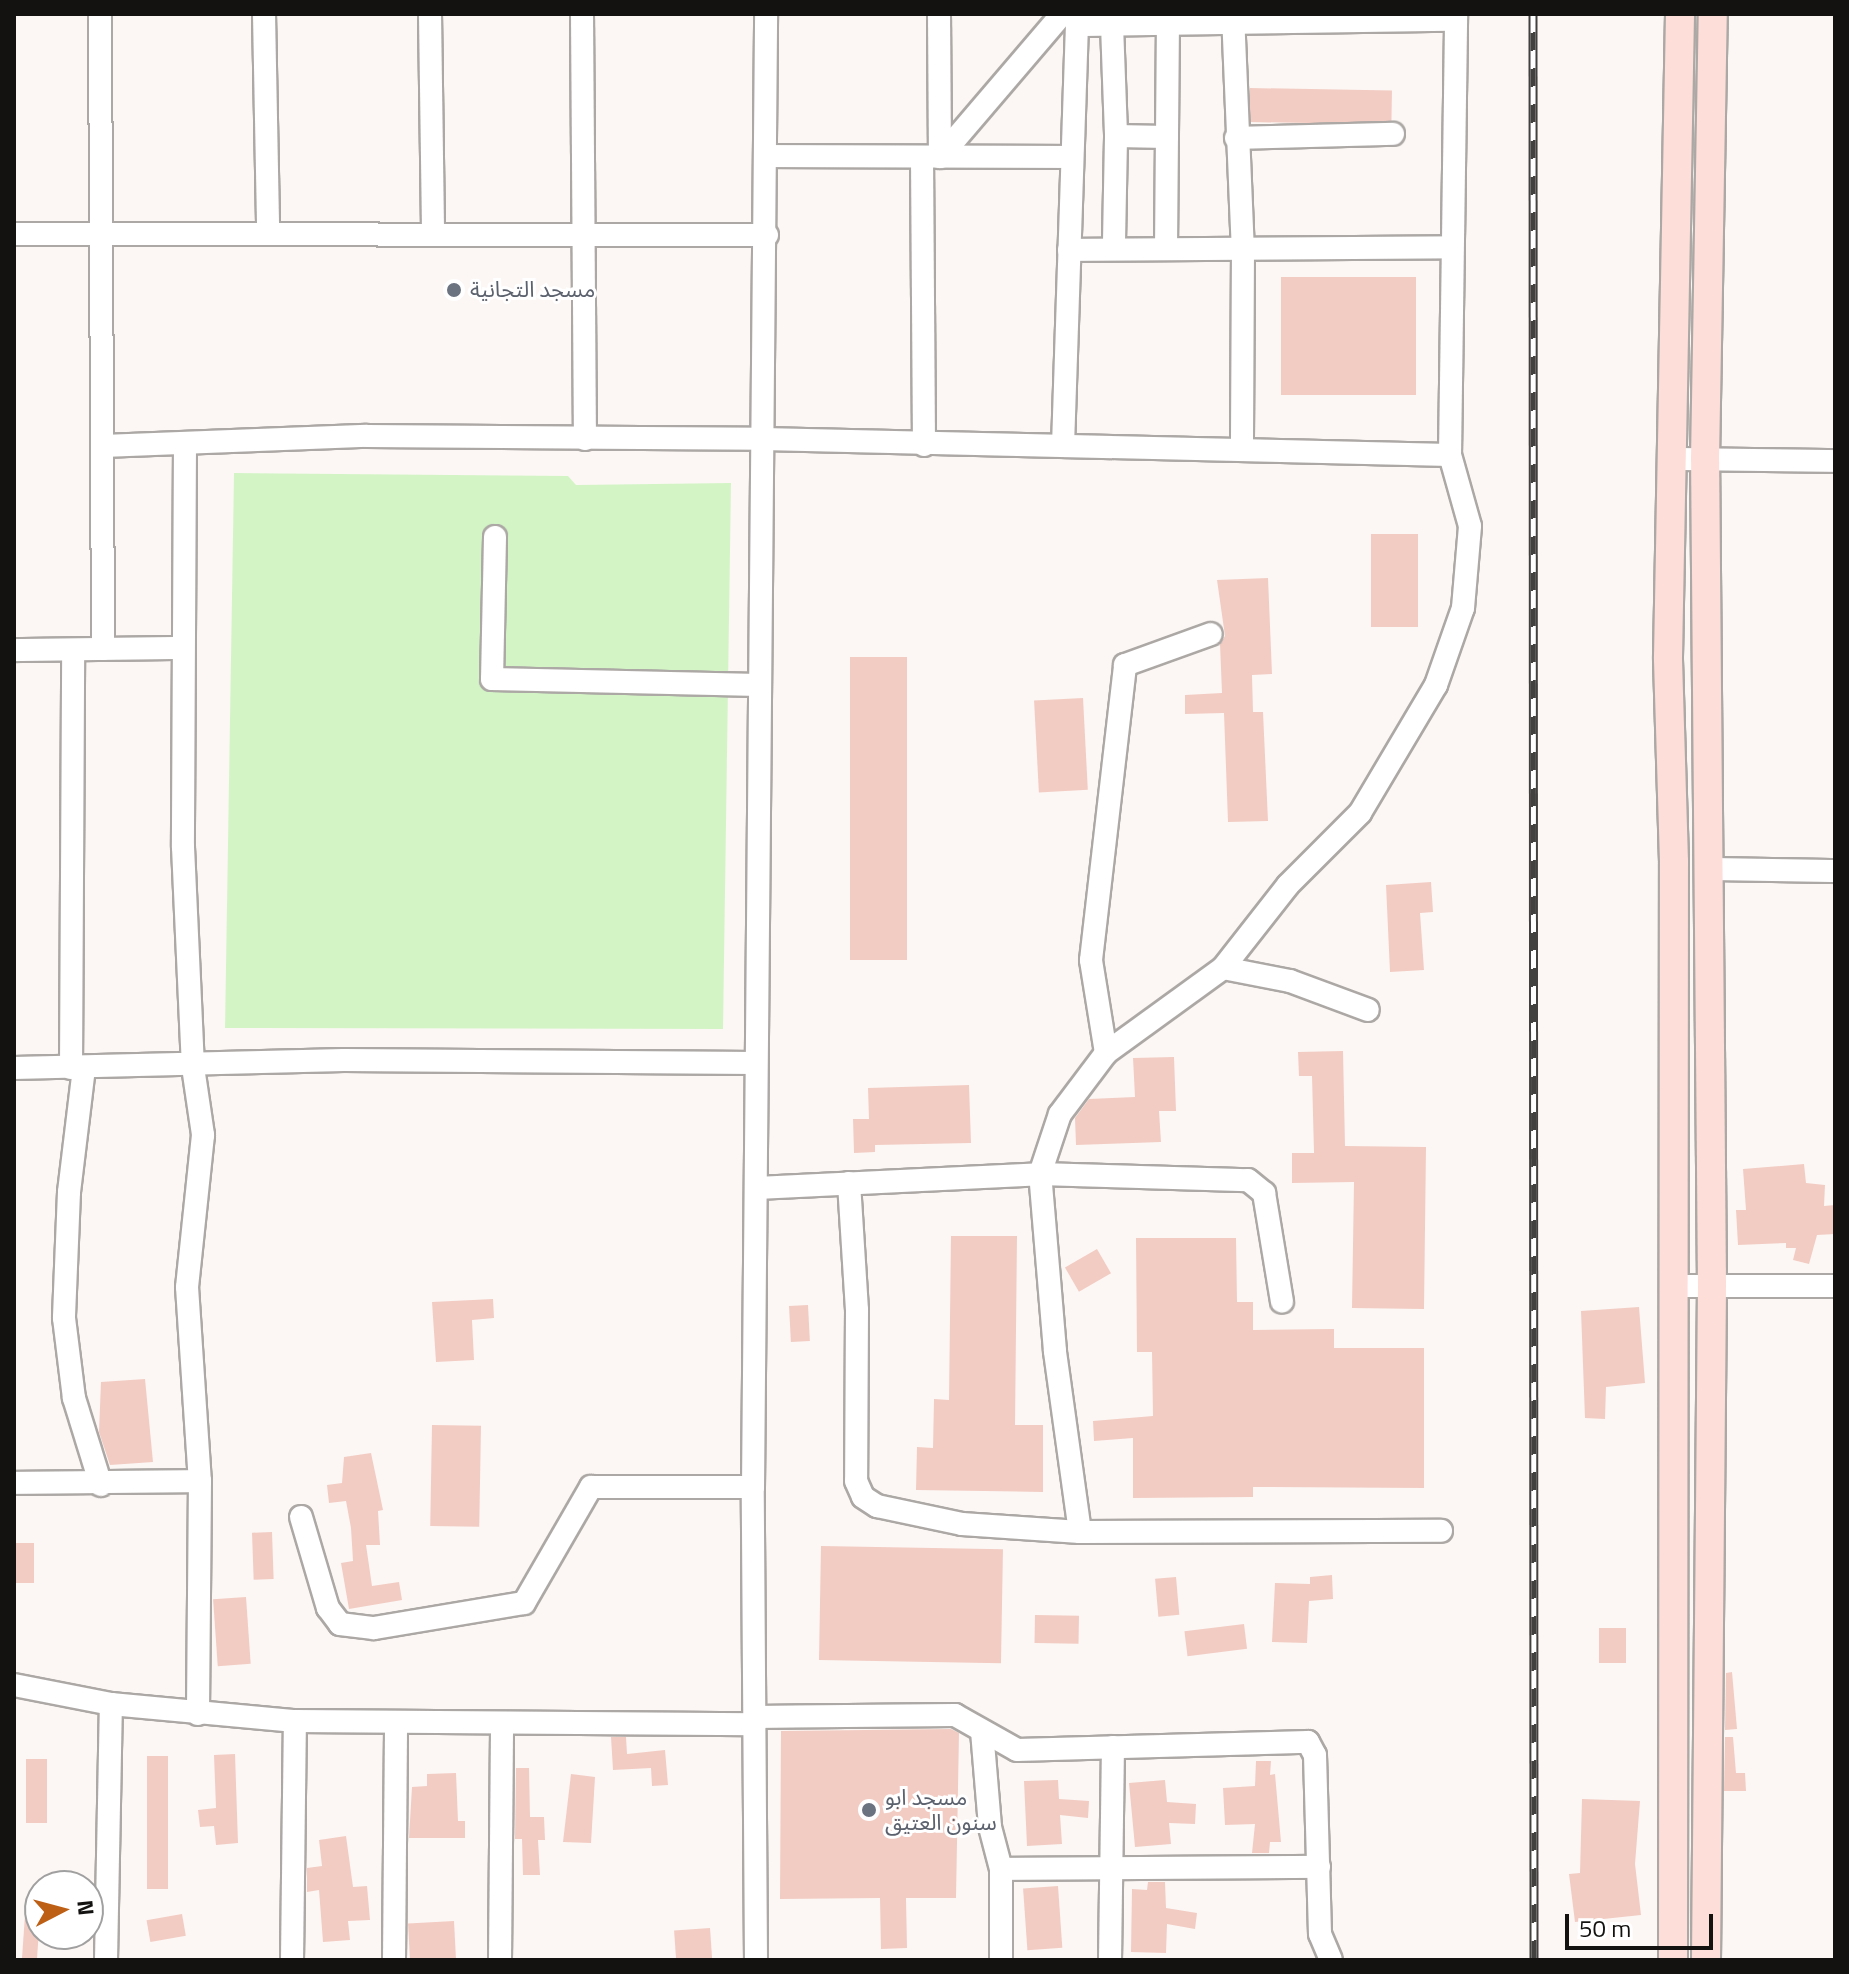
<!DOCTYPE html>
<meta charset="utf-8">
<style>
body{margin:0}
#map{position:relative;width:1849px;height:1974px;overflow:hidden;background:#fcf7f4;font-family:"Titillium Web","Noto Sans Arabic",sans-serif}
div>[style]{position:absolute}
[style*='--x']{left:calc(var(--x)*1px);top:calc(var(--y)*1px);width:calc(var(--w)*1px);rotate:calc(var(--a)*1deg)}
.green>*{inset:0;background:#d3f5c6}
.building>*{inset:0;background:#f2ccc3;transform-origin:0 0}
.roads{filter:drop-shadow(2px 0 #aca8a5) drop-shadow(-2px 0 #aca8a5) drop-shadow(0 2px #aca8a5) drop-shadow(0 -2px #aca8a5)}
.minor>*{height:22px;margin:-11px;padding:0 11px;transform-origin:11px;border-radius:11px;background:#fff}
.major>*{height:28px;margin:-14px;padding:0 14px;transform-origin:14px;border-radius:14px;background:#feded8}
.rail>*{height:9px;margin-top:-4.5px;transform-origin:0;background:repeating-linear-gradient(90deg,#fff 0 18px,#434140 0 36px);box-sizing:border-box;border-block:2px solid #434140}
.dots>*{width:22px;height:22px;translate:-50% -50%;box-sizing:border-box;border:4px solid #fff;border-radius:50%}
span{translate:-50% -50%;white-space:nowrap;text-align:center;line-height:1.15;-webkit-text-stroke:6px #fff;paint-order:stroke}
.worship-label{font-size:22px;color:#5b616d}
.left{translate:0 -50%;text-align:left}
.frame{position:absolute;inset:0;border:16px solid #131211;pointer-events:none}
.north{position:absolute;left:24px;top:1870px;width:80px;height:80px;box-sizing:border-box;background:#fff;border:2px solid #a1a0a0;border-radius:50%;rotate:84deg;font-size:22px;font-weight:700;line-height:32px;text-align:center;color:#131211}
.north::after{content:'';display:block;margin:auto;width:28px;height:36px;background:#be5f16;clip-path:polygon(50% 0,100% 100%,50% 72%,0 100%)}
.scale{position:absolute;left:1565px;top:1914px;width:148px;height:36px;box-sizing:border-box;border:4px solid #131211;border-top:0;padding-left:10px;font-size:24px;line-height:28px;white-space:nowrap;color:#131211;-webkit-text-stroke:6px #fff;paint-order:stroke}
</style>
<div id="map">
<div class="green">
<div style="clip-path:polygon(234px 473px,568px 476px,576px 485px,731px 483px,723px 1029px,225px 1028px)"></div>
</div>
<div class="building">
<div style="left:1250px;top:88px;width:142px;height:34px;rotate:1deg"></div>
<div style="left:1281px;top:277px;width:135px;height:118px"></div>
<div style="left:1371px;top:534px;width:47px;height:93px"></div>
<div style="clip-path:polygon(1268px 578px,1272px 674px,1252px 675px,1253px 712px,1263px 712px,1268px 821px,1228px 822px,1224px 713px,1185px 714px,1185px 695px,1222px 693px,1220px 644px,1225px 636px,1217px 580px)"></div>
<div style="left:907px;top:657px;width:303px;height:57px;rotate:90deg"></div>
<div style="left:1083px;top:698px;width:92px;height:49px;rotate:87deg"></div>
<div style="clip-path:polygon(1431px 882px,1433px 912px,1420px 913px,1424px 970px,1390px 972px,1386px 885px)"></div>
<div style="clip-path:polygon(1343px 1051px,1345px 1146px,1426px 1147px,1424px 1309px,1352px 1308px,1354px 1182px,1292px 1183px,1292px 1153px,1314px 1153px,1312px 1076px,1299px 1076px,1298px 1052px)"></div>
<div style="clip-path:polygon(1174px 1057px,1176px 1111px,1159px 1111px,1161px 1142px,1076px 1145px,1075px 1118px,1089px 1099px,1135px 1097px,1133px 1058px)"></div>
<div style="clip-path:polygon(969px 1085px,971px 1143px,875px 1145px,875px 1152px,854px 1153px,853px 1119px,869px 1119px,868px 1088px)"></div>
<div style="clip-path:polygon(1804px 1164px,1806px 1183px,1825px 1185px,1824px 1206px,1835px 1205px,1835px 1234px,1817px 1235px,1809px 1264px,1793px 1260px,1796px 1248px,1786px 1248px,1786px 1243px,1738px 1245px,1736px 1210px,1746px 1210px,1743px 1169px)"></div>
<div style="clip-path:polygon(951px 1236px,1017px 1236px,1015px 1425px,1043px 1425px,1043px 1492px,916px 1490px,917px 1447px,933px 1448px,934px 1399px,949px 1400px)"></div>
<div style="clip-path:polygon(1136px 1238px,1236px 1238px,1237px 1302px,1253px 1302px,1253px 1330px,1334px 1329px,1334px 1348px,1424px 1348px,1424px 1488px,1253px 1487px,1253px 1497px,1133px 1498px,1133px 1438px,1094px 1441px,1093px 1421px,1153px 1416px,1152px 1352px,1137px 1352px)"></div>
<div style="left:1097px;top:1249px;width:28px;height:37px;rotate:60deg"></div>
<div style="clip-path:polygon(493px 1299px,494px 1318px,472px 1320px,474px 1360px,436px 1362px,432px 1302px)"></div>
<div style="left:808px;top:1305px;width:36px;height:19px;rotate:87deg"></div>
<div style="clip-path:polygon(1639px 1307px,1645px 1383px,1606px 1387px,1605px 1419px,1585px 1418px,1581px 1311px)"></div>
<div style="clip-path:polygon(145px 1379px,153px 1462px,110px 1465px,99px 1432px,101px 1382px)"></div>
<div style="left:432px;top:1425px;width:49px;height:101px;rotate:1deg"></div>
<div style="clip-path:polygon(371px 1453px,383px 1510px,378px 1511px,380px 1545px,366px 1545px,372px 1586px,399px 1582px,402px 1600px,349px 1609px,341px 1563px,353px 1561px,351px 1528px,346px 1501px,329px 1503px,327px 1485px,342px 1483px,344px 1457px)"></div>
<div style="left:272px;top:1532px;width:47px;height:20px;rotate:88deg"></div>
<div style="left:14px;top:1543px;width:20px;height:40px"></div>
<div style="left:821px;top:1546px;width:182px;height:114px;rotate:1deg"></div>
<div style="clip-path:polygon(1332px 1575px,1333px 1599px,1309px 1601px,1307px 1643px,1272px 1642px,1275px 1583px,1310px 1584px,1310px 1577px)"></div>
<div style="left:1176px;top:1577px;width:38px;height:21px;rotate:85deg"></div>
<div style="left:246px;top:1597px;width:67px;height:33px;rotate:86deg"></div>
<div style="left:1035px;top:1615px;width:44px;height:28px;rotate:1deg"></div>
<div style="left:1244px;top:1624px;width:25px;height:60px;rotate:83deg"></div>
<div style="left:1599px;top:1628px;width:27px;height:35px"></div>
<div style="clip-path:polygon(1732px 1672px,1737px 1729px,1725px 1730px,1726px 1673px)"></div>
<div style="clip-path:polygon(951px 1729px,959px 1733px,956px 1898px,906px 1898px,907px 1948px,881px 1949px,880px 1898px,780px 1899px,781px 1731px)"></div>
<div style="clip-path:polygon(611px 1737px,626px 1737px,627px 1754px,665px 1750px,668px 1785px,652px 1786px,651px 1768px,613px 1770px)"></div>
<div style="clip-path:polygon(1725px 1737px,1733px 1737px,1736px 1773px,1745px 1773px,1746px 1791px,1724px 1791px)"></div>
<div style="clip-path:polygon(235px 1754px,238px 1843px,216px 1845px,214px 1826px,200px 1827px,198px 1810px,216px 1808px,214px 1755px)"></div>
<div style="left:147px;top:1756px;width:21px;height:133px"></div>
<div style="left:26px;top:1759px;width:21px;height:64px"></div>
<div style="clip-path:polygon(1256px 1761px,1271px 1761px,1270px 1775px,1275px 1774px,1281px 1842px,1270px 1842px,1269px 1853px,1252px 1853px,1255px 1824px,1225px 1825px,1223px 1788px,1255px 1786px)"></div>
<div style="clip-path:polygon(516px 1768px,529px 1768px,530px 1817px,544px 1817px,545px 1840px,538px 1840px,540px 1875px,523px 1875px,522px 1839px,515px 1839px)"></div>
<div style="clip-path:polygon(456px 1773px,458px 1821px,465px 1821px,465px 1838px,409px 1838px,412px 1787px,427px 1786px,427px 1774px)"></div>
<div style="clip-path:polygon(571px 1774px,595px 1777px,591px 1843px,563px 1842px)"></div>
<div style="clip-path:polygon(1058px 1780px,1059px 1799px,1089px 1801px,1088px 1818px,1060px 1815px,1062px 1844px,1027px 1846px,1024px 1781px)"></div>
<div style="clip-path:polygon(1165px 1780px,1167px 1802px,1196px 1804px,1195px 1824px,1169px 1823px,1171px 1844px,1135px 1847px,1129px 1783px)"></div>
<div style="clip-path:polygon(1582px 1799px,1640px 1801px,1635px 1864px,1641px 1915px,1575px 1922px,1569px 1874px,1580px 1873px)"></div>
<div style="clip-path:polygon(346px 1836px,353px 1887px,367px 1886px,370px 1920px,348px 1921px,350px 1940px,323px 1942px,319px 1890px,307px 1892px,307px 1868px,322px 1866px,319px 1840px)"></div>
<div style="clip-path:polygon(1148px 1882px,1165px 1882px,1166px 1908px,1197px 1913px,1195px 1929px,1167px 1924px,1166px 1953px,1131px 1952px,1132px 1889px,1147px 1890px)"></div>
<div style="left:1058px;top:1886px;width:62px;height:35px;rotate:86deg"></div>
<div style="left:182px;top:1914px;width:22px;height:36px;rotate:80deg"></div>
<div style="left:25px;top:1915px;width:15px;height:45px;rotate:4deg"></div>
<div style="left:454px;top:1921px;width:39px;height:46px;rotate:87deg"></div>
<div style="left:710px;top:1928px;width:32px;height:36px;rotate:86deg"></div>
</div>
<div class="roads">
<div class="minor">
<div style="--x:100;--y:14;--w:635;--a:89.73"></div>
<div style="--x:264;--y:14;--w:217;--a:88.9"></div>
<div style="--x:430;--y:14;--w:219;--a:89.2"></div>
<div style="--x:582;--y:14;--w:425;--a:89.6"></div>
<div style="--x:939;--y:14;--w:143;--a:89.6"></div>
<div style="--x:1233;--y:14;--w:235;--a:87.6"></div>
<div style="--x:1243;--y:249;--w:201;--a:90.3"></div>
<div style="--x:1077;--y:25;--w:379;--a:-0.8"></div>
<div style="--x:1112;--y:25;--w:111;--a:87.9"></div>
<div style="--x:1116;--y:136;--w:51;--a:1.1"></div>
<div style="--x:1236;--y:138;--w:157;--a:-1.5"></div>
<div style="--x:767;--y:156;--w:304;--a:0.2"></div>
<div style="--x:922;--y:157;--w:288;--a:89.6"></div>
<div style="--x:940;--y:157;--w:188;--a:-49.5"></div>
<div style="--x:14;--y:234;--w:753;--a:0.08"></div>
<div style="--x:1114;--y:242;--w:106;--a:-88.9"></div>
<div style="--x:1166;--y:249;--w:224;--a:-89.5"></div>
<div style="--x:1069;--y:250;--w:383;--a:-0.4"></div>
<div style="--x:185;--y:444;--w:403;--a:90.3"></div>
<div style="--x:183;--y:847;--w:220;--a:87.4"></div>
<div style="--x:193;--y:1067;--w:69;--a:81.6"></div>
<div style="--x:203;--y:1135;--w:153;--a:96"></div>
<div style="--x:187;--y:1287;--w:194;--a:86.2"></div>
<div style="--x:200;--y:1481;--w:233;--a:90.5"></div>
<div style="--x:103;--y:446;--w:264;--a:-2.2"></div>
<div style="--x:367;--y:436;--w:396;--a:0.4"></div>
<div style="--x:763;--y:439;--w:687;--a:1.33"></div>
<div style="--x:1063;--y:446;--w:432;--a:-88.1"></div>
<div style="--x:1672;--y:459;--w:163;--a:0.7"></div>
<div style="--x:495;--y:537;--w:142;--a:91.2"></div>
<div style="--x:492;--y:679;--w:267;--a:1.3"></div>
<div style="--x:14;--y:650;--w:168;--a:-0.7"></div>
<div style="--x:1709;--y:869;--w:126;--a:0.9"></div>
<div style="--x:1223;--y:968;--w:68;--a:11"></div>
<div style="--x:1290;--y:981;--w:83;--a:20.4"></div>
<div style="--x:1106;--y:1053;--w:94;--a:-99.2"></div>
<div style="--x:1091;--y:960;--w:297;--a:-83.4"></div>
<div style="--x:1125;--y:665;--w:91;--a:-19.8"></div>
<div style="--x:14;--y:1068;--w:330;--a:-1.4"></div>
<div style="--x:344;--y:1060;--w:412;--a:0.4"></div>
<div style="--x:71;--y:1068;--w:417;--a:-89.7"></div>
<div style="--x:84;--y:1068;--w:125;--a:96.9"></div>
<div style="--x:69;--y:1192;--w:126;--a:92.3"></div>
<div style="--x:64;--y:1318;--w:81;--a:82.9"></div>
<div style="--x:74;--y:1398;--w:91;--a:72.8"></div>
<div style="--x:849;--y:1183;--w:127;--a:86.4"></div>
<div style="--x:857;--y:1310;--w:171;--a:90.3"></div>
<div style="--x:856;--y:1481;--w:17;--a:66"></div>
<div style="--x:863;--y:1497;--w:17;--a:33"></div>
<div style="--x:877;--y:1506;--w:87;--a:12"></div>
<div style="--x:962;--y:1524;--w:118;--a:3.9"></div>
<div style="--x:1080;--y:1532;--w:361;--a:-0.2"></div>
<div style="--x:757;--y:1188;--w:283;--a:-2.8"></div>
<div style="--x:1040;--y:1174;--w:208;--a:1.7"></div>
<div style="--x:1248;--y:1180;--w:21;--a:39"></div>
<div style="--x:1264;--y:1193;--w:110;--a:80.6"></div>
<div style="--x:1675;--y:1286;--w:160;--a:0"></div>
<div style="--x:14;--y:1483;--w:186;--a:-0.6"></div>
<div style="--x:301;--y:1517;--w:95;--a:73.5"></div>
<div style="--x:328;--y:1608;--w:20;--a:53"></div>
<div style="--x:340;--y:1624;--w:34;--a:7"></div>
<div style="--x:374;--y:1628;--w:152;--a:-9.5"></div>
<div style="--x:524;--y:1603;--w:134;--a:-60"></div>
<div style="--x:591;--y:1487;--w:162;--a:0"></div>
<div style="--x:1080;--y:1532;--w:183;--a:-97.9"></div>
<div style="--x:1055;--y:1351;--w:178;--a:-94.8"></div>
<div style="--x:1040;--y:1174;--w:63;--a:-71.6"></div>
<div style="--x:1060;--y:1114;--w:76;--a:-53"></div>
<div style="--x:1106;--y:1053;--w:145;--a:-36"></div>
<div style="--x:1223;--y:968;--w:105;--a:-51.9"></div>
<div style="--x:1288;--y:885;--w:102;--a:-45"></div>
<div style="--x:1360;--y:813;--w:149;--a:-59.3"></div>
<div style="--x:1436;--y:685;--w:82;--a:-70.7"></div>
<div style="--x:1463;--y:608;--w:82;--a:-85.1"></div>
<div style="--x:1470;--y:526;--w:74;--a:-105.7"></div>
<div style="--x:1450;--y:455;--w:441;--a:-89.2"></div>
<div style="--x:14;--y:1685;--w:99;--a:11.1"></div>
<div style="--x:111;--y:1704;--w:185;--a:5.3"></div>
<div style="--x:295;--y:1721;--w:460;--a:0.4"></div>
<div style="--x:755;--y:1717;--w:200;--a:-0.6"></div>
<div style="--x:955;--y:1715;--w:71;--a:29.4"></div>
<div style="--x:1017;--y:1750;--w:291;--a:-1.6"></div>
<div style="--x:1308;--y:1742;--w:15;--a:62"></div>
<div style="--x:1315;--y:1755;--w:179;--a:88.4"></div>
<div style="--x:1320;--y:1934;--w:28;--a:67"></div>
<div style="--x:982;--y:1731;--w:96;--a:85.2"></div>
<div style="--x:990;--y:1827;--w:43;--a:75.3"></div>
<div style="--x:1001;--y:1869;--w:91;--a:90"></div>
<div style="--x:1001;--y:1869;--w:318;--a:-0.4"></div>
<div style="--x:106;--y:1960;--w:256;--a:-88.9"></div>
<div style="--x:292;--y:1960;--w:239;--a:-89.3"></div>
<div style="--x:394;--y:1960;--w:237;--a:-89.5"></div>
<div style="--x:500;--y:1960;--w:235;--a:-89.5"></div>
<div style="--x:756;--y:1960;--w:473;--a:-90.4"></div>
<div style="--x:753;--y:1487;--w:1473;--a:-89.49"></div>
<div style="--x:1110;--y:1960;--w:213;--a:-89.2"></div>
</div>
<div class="major">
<div style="--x:1673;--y:1960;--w:1098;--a:-89.95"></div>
<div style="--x:1674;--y:862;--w:205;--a:-91.7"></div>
<div style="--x:1668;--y:657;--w:643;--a:-88.93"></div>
<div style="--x:1706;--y:1960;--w:674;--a:-89.49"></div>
<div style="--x:1712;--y:1286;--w:827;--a:-90.48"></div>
<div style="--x:1705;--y:459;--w:445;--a:-89"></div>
</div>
</div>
<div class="rail">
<div style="--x:1533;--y:14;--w:1946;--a:89.97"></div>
</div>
<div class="dots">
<div style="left:454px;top:290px;background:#6b7280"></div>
<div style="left:869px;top:1810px;background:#6b7280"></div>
</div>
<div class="worship-label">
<span class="left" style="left:470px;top:290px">مسجد التجانية</span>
<span class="left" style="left:885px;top:1810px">مسجد ابو<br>سنون العتيق</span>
</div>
<div class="frame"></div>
<div class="north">N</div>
<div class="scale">50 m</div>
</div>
